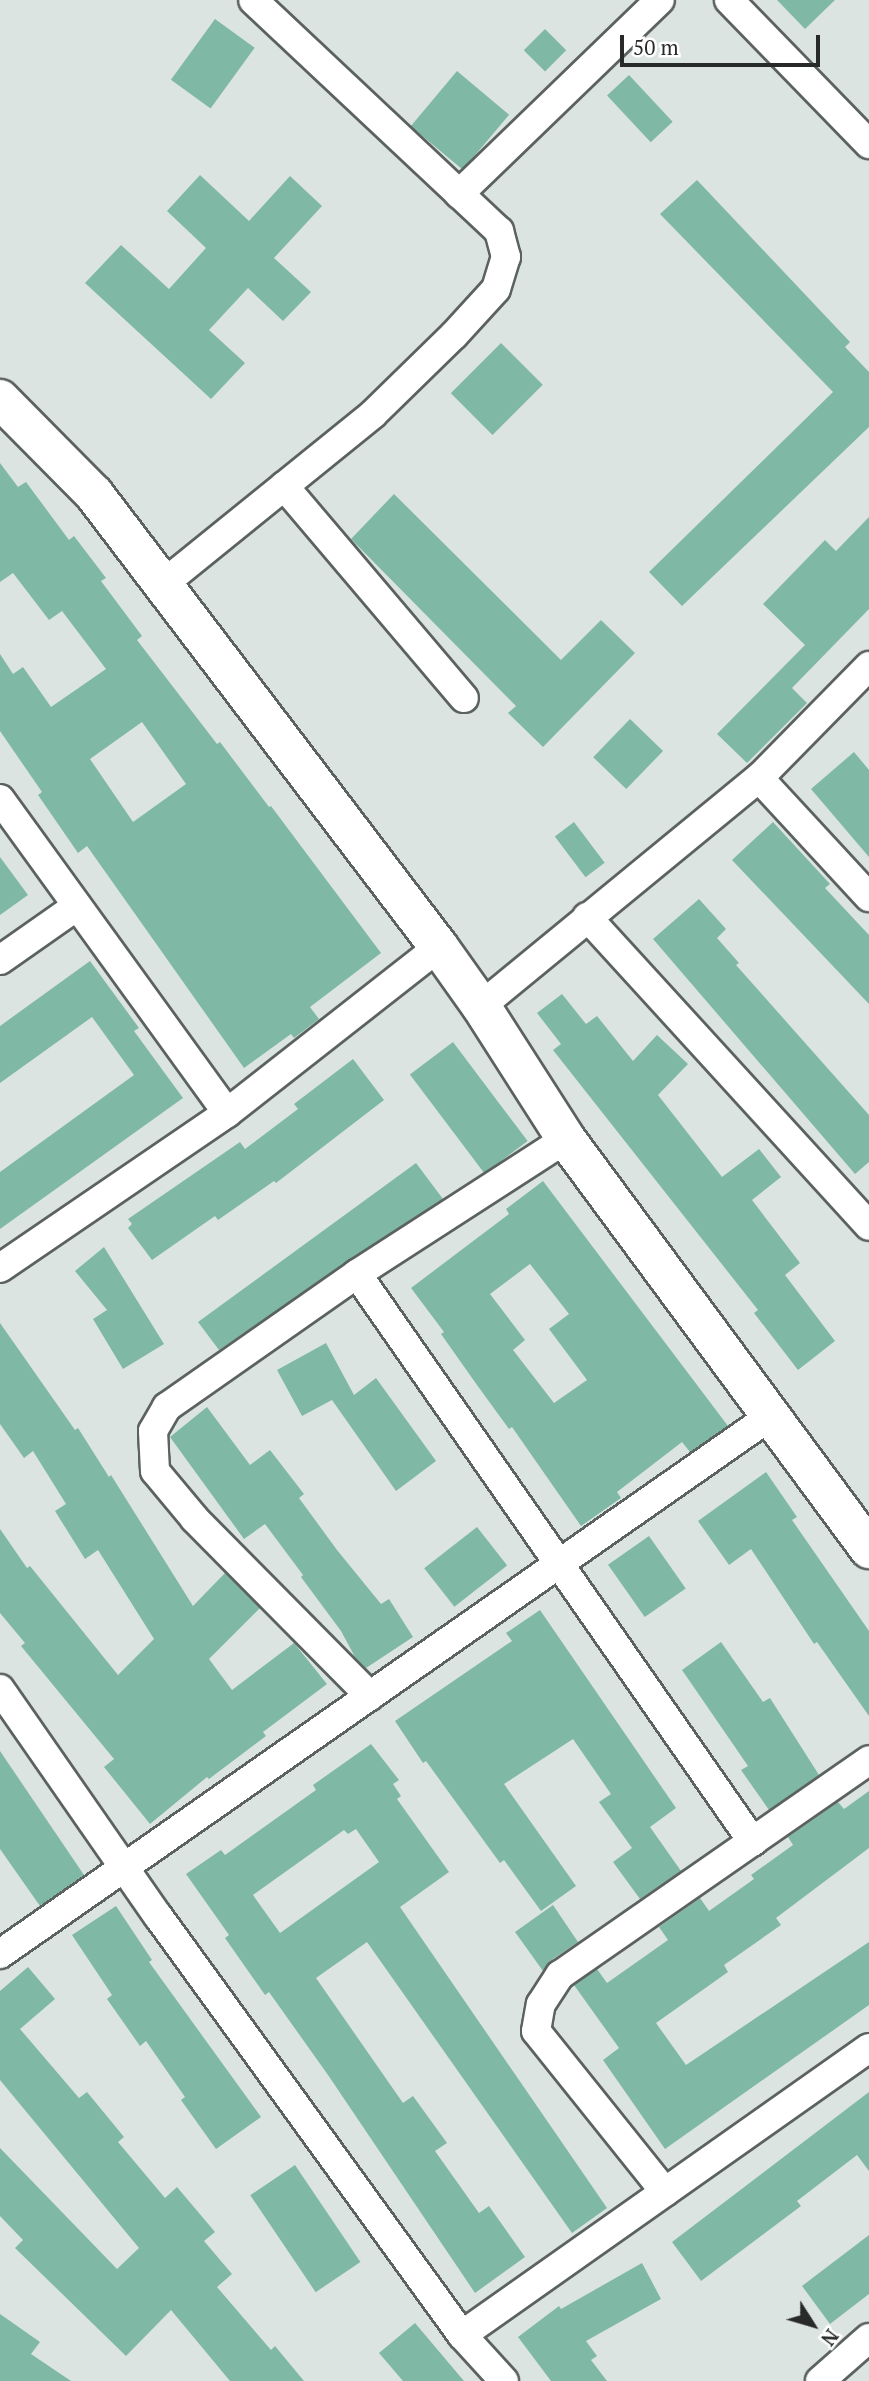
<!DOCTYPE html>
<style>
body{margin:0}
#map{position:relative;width:869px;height:2381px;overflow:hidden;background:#dce4e1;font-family:"PT Serif",serif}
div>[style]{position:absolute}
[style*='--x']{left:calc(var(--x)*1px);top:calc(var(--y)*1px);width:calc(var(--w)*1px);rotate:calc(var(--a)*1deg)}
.building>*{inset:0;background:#7fb9a5;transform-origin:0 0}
.roads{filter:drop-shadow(2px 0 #5b625f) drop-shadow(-2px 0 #5b625f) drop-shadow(0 2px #5b625f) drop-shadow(0 -2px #5b625f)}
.street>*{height:28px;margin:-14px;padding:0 14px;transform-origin:14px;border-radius:14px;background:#fff}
.secondary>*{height:38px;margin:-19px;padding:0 19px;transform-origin:19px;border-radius:19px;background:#fff}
span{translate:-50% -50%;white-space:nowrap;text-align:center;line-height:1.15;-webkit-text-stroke:6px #fff;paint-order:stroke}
.north{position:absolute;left:778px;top:2290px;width:70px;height:70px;-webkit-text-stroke:5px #fff;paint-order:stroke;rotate:127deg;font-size:19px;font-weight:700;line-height:28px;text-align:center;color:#272a29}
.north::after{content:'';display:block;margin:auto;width:24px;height:32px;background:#272a29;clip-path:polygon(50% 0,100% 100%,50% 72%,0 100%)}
.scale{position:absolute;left:620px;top:35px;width:200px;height:32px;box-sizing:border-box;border:4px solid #272a29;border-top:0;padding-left:9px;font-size:21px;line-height:24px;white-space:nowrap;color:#272a29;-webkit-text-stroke:5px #fff;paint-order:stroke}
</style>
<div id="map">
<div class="building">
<div style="clip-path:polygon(777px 0,835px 0,805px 29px)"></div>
<div style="left:215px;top:19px;width:49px;height:75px;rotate:36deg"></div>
<div style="left:545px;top:29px;width:30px;height:30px;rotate:45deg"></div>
<div style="left:457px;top:71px;width:68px;height:72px;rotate:40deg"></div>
<div style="left:629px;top:75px;width:64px;height:30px;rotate:47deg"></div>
<div style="clip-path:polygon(200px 175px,249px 221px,290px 176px,322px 206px,274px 258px,311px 292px,283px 321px,248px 288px,209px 330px,245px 363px,211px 399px,85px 283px,121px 245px,169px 289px,206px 248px,167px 211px)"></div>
<div style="clip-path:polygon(697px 180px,850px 342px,845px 347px,869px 372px,869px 427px,682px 606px,649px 572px,833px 392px,660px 214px)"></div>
<div style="left:501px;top:343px;width:59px;height:71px;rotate:45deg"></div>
<div style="clip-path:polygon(evenodd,0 463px,18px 487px,26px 482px,69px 540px,74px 536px,106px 578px,101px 581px,142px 636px,137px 640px,217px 744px,220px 742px,269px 807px,271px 806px,381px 953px,310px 1007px,319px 1019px,294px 1038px,291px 1034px,244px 1068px,87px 846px,78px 853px,38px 795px,42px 792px,0 731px,0 654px,13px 674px,23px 667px,51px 707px,106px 669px,62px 611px,49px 620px,13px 573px,0 582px,0 463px,142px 722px,186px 784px,133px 822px,90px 759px,142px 722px)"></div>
<div style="clip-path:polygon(394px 494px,561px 660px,601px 620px,635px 653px,543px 747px,508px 713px,516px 706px,351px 539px)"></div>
<div style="clip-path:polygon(869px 517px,869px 609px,792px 688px,807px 703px,747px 763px,717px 734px,805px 645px,763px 604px,825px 540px,836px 551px)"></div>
<div style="left:630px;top:719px;width:46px;height:53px;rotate:44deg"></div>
<div style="clip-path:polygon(854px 752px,869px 770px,869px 857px,811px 789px)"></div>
<div style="left:574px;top:822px;width:51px;height:24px;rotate:53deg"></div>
<div style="clip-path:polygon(773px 822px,830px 884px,825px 888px,869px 935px,869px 1004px,732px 860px)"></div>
<div style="clip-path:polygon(0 857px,28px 895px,0 915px)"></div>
<div style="clip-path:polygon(699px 899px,726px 929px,717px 938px,739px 963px,736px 965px,869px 1115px,869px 1162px,855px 1174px,653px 939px)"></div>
<div style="clip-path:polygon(90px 961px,139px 1028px,134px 1031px,183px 1098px,0 1229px,0 1172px,134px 1075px,92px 1017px,0 1083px,0 1026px)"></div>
<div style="clip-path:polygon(562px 994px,586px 1024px,597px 1016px,633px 1061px,657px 1035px,688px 1064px,658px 1095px,722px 1177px,759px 1149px,781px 1177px,752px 1200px,800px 1263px,785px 1275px,835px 1341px,798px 1370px,754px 1313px,758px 1310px,553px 1050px,561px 1044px,537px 1013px)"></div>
<div style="left:453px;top:1042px;width:124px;height:54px;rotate:53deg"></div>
<div style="clip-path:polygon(353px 1059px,384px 1100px,276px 1183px,274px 1181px,218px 1220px,215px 1216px,152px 1260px,128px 1228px,132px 1224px,128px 1219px,240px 1142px,245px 1149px,298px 1109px,294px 1104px)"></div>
<div style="clip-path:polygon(416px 1163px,443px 1199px,219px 1350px,198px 1322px)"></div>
<div style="clip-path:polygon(evenodd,543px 1181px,728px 1426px,690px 1452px,682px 1442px,617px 1492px,621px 1498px,581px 1526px,512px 1427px,509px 1429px,477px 1385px,441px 1334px,444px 1332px,411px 1288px,509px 1214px,506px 1209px,543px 1181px,530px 1264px,569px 1314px,549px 1329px,587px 1380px,554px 1403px,513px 1350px,525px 1340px,490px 1294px,530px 1264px)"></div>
<div style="clip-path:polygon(104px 1247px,164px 1344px,123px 1369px,93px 1319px,107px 1310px,75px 1271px)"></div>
<div style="clip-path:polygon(0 1323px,75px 1430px,78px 1428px,109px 1477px,111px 1475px,193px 1606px,225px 1573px,260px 1608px,209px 1659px,232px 1690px,294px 1643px,327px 1684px,263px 1732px,266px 1736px,209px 1779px,207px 1777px,150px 1824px,104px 1767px,114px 1759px,21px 1646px,25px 1643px,0 1613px,0 1529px,27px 1568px,30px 1566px,118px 1675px,154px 1639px,98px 1550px,85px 1559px,55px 1511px,66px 1504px,33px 1451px,24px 1458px,0 1424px)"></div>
<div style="clip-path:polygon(326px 1343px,354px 1395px,376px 1378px,436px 1461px,396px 1491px,332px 1400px,302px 1416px,277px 1370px)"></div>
<div style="clip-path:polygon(207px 1407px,250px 1465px,270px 1450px,304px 1494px,299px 1498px,337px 1550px,381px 1604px,389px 1599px,413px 1637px,366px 1668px,355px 1657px,341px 1631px,301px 1577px,303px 1575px,265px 1524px,244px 1539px,170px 1437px)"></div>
<div style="clip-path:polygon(766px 1472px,797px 1517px,792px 1520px,869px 1631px,869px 1716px,817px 1642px,814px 1644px,751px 1549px,729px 1565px,698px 1521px)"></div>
<div style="left:477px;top:1527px;width:49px;height:67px;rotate:52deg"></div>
<div style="left:649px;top:1536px;width:64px;height:50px;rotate:55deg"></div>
<div style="clip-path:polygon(540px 1610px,676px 1808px,650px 1827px,681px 1871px,640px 1899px,613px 1862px,632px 1848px,599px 1802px,611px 1794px,573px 1739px,504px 1784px,576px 1886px,541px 1911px,504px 1860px,500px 1863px,426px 1761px,423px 1763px,395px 1721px,512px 1641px,506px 1633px)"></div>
<div style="clip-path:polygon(721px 1642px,763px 1702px,770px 1698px,819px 1775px,769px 1810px,741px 1770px,748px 1766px,682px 1670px)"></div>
<div style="clip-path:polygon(evenodd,371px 1744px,399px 1780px,393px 1784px,401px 1796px,397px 1799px,449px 1872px,400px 1907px,607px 2208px,572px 2233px,367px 1942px,316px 1978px,403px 2103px,413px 2096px,447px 2143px,435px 2151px,479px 2213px,489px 2206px,525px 2257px,475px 2293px,328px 2075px,269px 1992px,265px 1995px,225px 1938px,229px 1935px,186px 1874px,221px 1850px,225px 1855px,316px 1790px,313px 1785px,371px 1744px,356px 1829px,379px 1862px,280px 1933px,253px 1895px,344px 1830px,348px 1834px,356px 1829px)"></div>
<div style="clip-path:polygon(0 1751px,84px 1875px,40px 1906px,0 1849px)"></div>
<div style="clip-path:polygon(869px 1791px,869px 1848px,776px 1918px,781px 1925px,724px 1965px,728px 1972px,656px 2023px,686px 2065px,869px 1942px,869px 2005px,665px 2149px,603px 2060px,619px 2048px,574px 1985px,597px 1969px,607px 1983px,668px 1940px,659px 1927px,700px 1898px,709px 1911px,754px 1879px,751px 1875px,793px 1845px,788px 1837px,838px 1802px,844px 1809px)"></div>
<div style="clip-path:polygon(553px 1905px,578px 1942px,550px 1961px,543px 1971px,515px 1932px)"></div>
<div style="clip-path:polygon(116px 1906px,152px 1960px,149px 1962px,261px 2117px,216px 2149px,181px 2100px,185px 2097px,146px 2041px,140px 2046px,107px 1999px,112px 1995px,72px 1935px)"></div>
<div style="clip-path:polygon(28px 1967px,55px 1999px,20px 2029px,79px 2098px,87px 2092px,124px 2137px,118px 2142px,165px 2198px,177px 2187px,215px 2232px,204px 2241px,232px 2274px,217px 2287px,271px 2350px,275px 2346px,304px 2381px,230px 2381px,171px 2310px,126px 2356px,15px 2248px,23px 2240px,0 2216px,0 2148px,117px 2269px,139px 2248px,0 2080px,0 1991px)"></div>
<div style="clip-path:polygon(869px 2092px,869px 2171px,857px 2155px,797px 2201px,801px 2206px,701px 2281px,672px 2242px)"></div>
<div style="left:295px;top:2165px;width:117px;height:54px;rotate:56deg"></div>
<div style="clip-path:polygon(869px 2235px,869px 2294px,830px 2324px,802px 2286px)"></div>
<div style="clip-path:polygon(642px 2263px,661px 2299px,586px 2341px,597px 2356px,591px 2360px,607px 2381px,551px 2381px,518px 2337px,559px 2306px,561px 2309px)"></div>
<div style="clip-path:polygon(0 2314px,40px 2342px,31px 2354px,71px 2381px,0 2381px)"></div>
<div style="clip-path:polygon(415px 2323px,464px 2381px,403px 2381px,379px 2353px)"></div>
</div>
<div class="roads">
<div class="street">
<div style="--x:729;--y:0;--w:201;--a:45.8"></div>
<div style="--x:459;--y:194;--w:279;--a:-44"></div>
<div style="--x:284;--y:486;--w:278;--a:49.7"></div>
<div style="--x:162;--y:585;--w:272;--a:-39"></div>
<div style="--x:373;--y:414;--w:113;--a:-44.3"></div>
<div style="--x:454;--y:335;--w:62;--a:-47.6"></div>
<div style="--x:496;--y:289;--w:34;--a:-73"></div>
<div style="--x:506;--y:257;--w:27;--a:-105"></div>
<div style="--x:499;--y:231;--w:337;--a:-136.8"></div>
<div style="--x:759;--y:778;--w:162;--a:47.3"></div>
<div style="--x:0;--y:799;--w:387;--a:54.1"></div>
<div style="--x:587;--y:917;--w:418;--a:47.6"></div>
<div style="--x:0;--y:960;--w:94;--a:-35"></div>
<div style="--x:481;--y:1006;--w:360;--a:-39.4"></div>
<div style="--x:759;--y:778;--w:157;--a:-45.5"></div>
<div style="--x:0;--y:1268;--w:275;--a:-34.3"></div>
<div style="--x:227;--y:1113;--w:269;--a:-38.1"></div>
<div style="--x:357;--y:1274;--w:692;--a:55.12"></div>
<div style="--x:0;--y:1689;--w:277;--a:55.2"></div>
<div style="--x:158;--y:1916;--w:518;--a:54.04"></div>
<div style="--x:462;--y:2335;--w:62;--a:47.6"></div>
<div style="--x:370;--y:1696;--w:249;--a:-134.7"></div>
<div style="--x:195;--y:1519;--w:62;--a:-129.8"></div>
<div style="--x:155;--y:1471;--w:40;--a:-92.9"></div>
<div style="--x:153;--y:1431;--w:28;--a:-60"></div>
<div style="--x:167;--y:1407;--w:232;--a:-35"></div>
<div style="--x:357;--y:1274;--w:249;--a:-32.9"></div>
<div style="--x:0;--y:1954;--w:942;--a:-34.92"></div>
<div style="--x:665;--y:2192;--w:206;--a:-128.7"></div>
<div style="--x:536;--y:2031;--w:27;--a:-80"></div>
<div style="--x:541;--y:2004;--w:35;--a:-57"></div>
<div style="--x:560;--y:1975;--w:376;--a:-34.8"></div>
<div style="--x:462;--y:2335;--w:498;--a:-35.2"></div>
<div style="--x:820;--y:2381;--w:65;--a:-41.3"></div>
</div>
<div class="secondary">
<div style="--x:0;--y:399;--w:134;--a:45.3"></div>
<div style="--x:94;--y:494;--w:569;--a:52.71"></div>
<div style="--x:439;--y:947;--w:72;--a:54.6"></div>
<div style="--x:481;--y:1006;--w:158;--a:57.4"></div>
<div style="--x:566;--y:1139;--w:510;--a:53.53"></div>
</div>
</div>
<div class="north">N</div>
<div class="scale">50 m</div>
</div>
